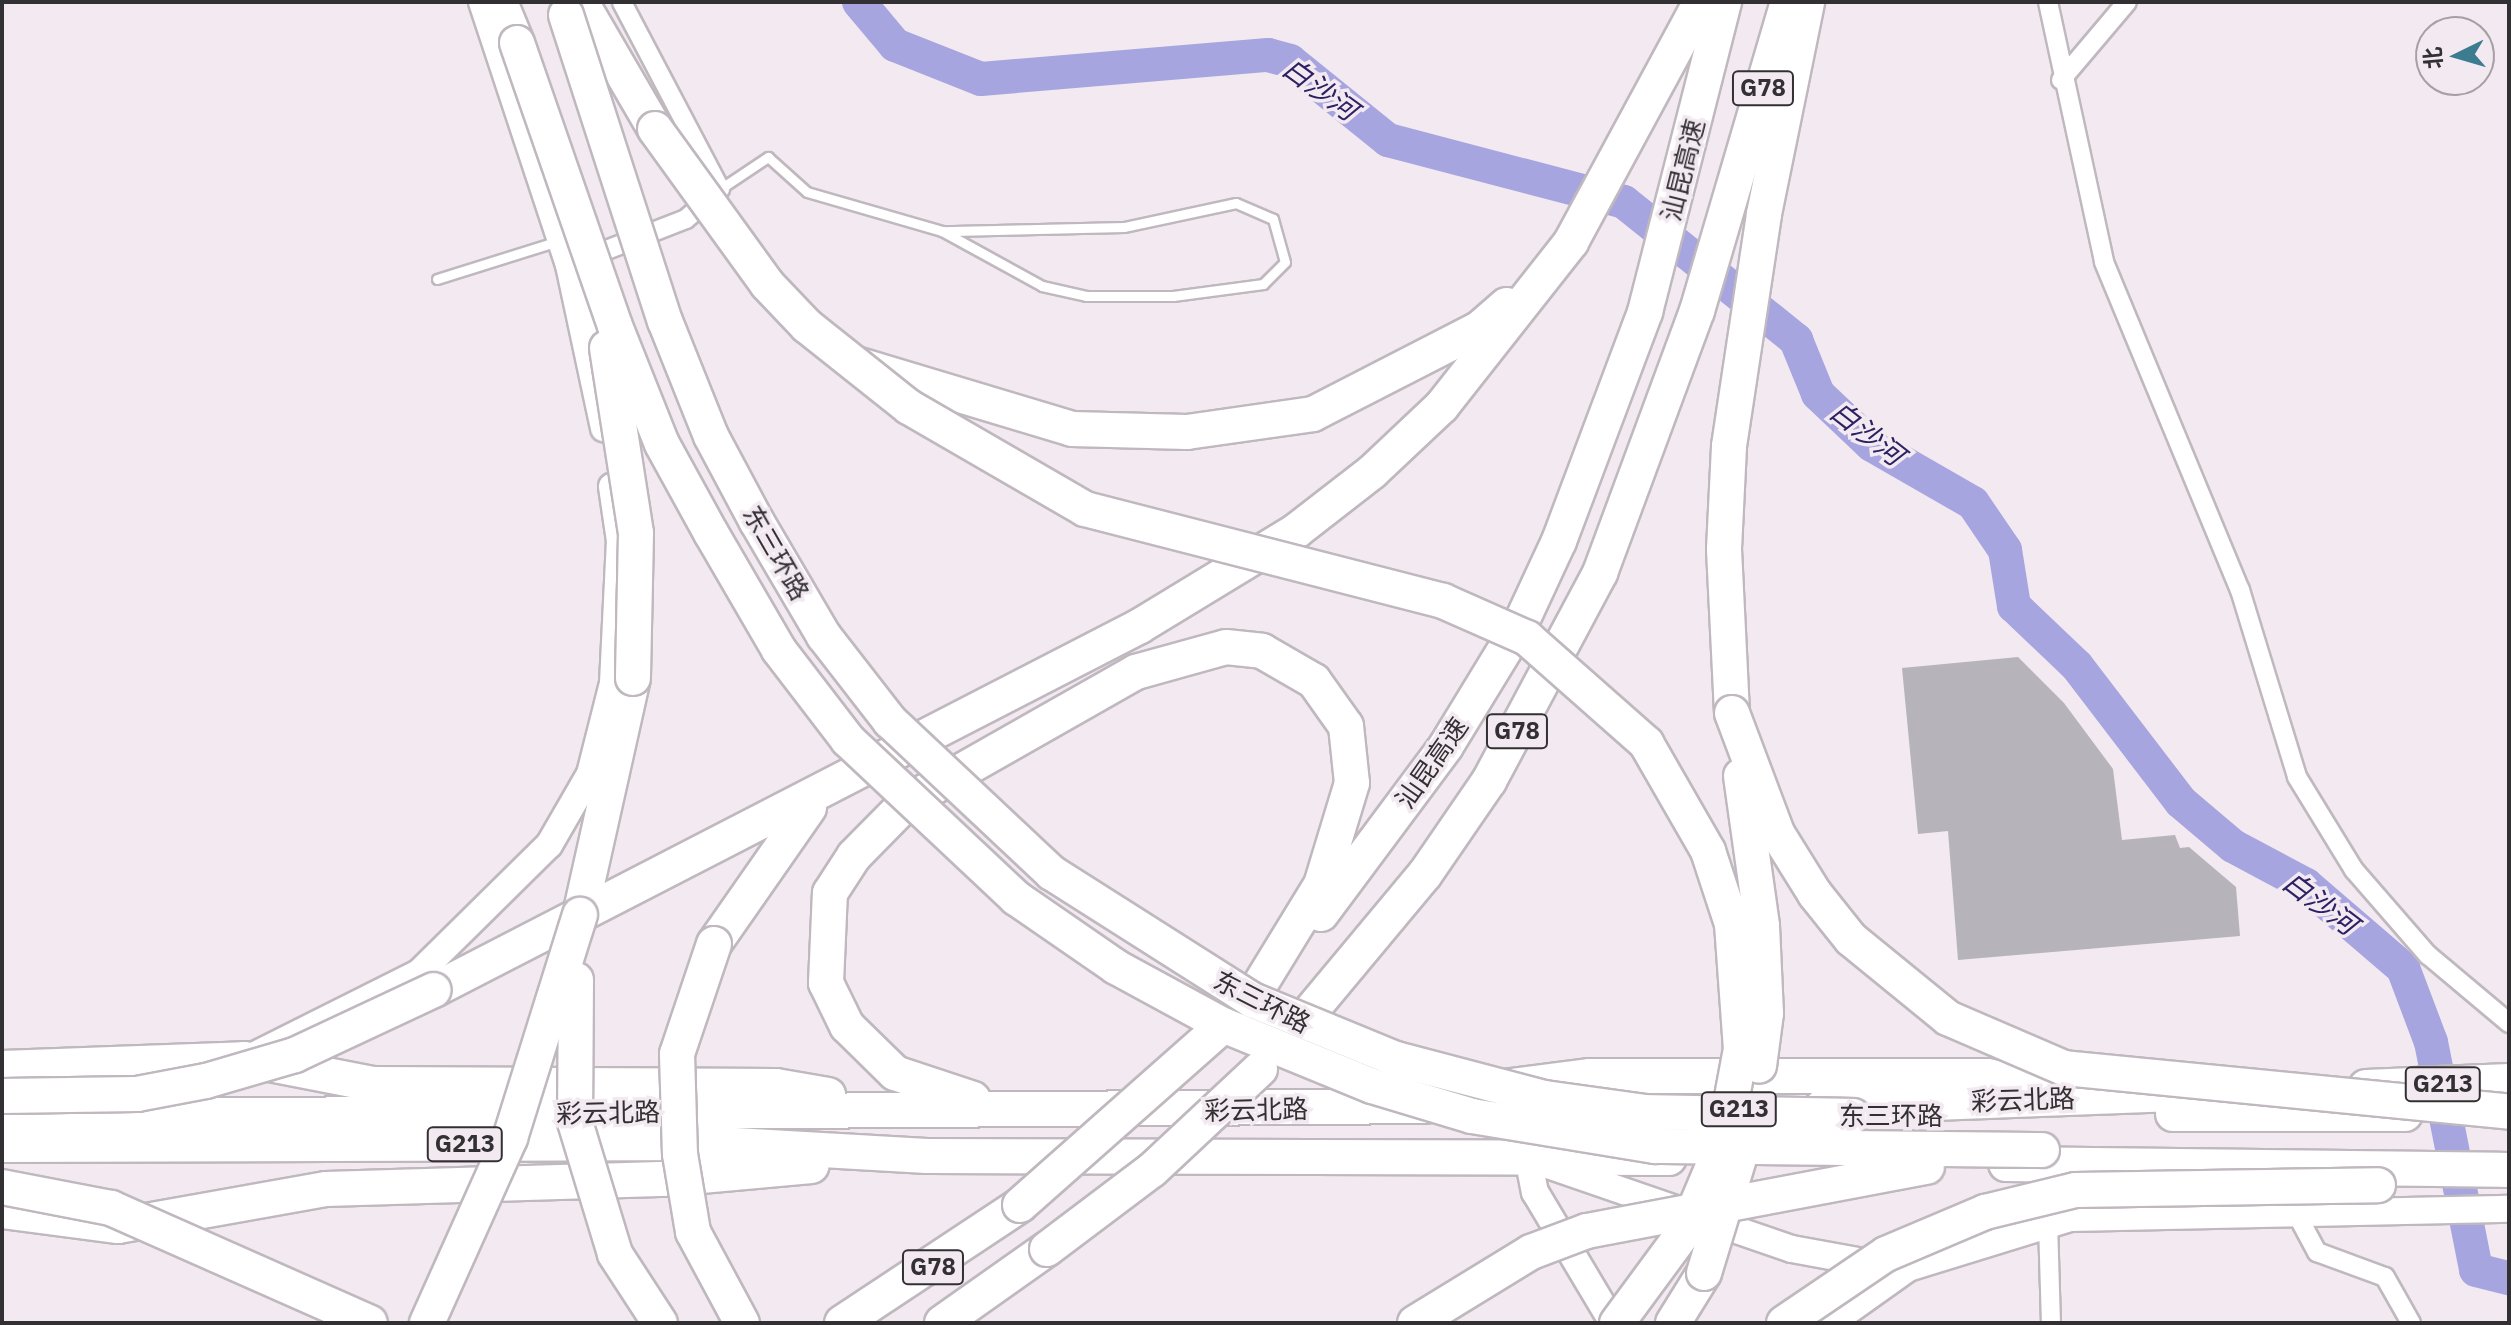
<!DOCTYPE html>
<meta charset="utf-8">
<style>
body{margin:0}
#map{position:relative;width:2511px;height:1325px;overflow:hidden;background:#f2e9f1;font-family:"IBM Plex Sans","Noto Sans SC",sans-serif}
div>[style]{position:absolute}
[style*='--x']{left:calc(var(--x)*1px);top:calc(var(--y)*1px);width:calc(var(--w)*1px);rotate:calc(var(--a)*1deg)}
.river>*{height:34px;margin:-17px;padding:0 17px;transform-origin:17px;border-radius:17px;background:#a7a5df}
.building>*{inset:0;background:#b7b3bb}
.roads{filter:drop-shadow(2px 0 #c0b8bf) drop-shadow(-2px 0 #c0b8bf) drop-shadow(0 2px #c0b8bf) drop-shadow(0 -2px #c0b8bf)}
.lane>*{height:9px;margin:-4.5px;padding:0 4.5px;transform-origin:4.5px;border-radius:4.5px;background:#fff}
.street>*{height:18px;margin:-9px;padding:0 9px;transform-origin:9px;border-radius:9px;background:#fff}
.secondary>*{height:26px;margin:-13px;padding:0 13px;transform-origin:13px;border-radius:13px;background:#fff}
.highway>*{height:34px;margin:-17px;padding:0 17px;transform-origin:17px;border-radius:17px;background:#fff}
.bridges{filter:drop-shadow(2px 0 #c0b8bf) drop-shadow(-2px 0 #c0b8bf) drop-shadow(0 2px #c0b8bf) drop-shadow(0 -2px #c0b8bf)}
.highway-bridge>*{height:34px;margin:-17px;padding:0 17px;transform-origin:17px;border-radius:17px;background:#fff}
span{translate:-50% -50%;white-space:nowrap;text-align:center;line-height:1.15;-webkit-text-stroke:7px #f2e9f1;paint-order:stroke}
.shield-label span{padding:2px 6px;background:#f2e9f1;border:2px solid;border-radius:6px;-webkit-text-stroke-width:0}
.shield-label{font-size:24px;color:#333033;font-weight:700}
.street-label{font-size:26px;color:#333033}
.water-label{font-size:28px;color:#2c2163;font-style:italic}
.frame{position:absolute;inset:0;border:4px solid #333033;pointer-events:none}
.north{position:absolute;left:2415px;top:16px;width:80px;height:80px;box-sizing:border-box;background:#f2e9f1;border:2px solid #a69fa5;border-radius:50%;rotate:265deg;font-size:22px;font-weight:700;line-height:32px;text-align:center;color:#333033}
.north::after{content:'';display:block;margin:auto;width:28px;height:36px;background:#3c7c90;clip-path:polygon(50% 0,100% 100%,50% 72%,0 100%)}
</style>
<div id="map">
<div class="river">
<div style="--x:859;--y:2;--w:56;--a:50.1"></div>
<div style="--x:895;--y:45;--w:92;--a:21.6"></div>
<div style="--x:981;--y:79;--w:288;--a:-4.8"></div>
<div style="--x:1268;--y:55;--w:23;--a:15"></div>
<div style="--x:1290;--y:61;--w:126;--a:38.9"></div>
<div style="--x:1388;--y:140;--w:244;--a:14.7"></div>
<div style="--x:1624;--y:202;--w:221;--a:38.7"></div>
<div style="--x:1796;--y:340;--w:58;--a:67.8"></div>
<div style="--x:1818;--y:394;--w:74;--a:43.4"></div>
<div style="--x:1872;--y:445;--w:116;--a:29.9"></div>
<div style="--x:1973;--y:503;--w:57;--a:55.8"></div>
<div style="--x:2005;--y:550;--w:57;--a:80.9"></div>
<div style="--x:2014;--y:606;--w:87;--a:43.6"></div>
<div style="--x:2077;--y:666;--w:171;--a:52.6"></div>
<div style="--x:2181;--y:802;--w:68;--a:40.2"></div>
<div style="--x:2233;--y:846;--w:83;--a:28.1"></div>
<div style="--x:2306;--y:885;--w:128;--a:40.6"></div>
<div style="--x:2403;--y:968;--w:79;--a:69.3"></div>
<div style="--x:2431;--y:1042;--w:232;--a:78.8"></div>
<div style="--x:2476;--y:1270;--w:34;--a:14"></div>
</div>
<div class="building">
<div style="clip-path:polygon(2018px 657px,2064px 703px,2113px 769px,2122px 840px,2175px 835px,2180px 848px,2189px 847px,2236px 887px,2240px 936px,1958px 960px,1948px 831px,1918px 834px,1902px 668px)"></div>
</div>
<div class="roads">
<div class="lane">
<div style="--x:720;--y:189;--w:58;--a:-33.7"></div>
<div style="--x:768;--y:157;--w:52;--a:41.9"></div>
<div style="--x:807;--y:192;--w:141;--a:16.1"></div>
<div style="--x:942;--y:231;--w:114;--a:28.8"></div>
<div style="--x:1042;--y:286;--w:45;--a:12.8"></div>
<div style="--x:1086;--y:296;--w:87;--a:0"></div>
<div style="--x:1173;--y:296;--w:91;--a:-7.6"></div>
<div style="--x:1263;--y:284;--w:31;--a:-45"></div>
<div style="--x:1285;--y:262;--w:45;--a:-105.6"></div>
<div style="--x:1273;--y:219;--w:40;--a:-156.6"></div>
<div style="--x:1236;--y:203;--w:115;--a:167.9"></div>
<div style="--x:1124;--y:227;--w:182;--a:178.7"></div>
<div style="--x:437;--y:279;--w:127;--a:-17.4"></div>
</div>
<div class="street">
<div style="--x:2048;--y:2;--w:266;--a:77.8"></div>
<div style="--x:2104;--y:262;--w:355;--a:67.5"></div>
<div style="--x:2240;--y:590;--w:195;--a:73"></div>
<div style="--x:2297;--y:777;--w:109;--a:58.5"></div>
<div style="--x:2354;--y:870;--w:113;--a:49"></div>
<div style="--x:2428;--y:955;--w:106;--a:40"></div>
<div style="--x:2061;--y:80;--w:102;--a:-49.8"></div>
<div style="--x:586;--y:258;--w:107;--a:-21.3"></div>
<div style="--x:686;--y:219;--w:45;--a:-41.4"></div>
<div style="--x:720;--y:189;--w:211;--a:-117.7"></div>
<div style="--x:2295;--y:1211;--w:47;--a:61.8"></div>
<div style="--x:2317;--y:1252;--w:72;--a:20.2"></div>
<div style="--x:2385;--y:1277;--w:53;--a:60.5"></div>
<div style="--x:2048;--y:1223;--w:100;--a:88.3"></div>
</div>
<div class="secondary">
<div style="--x:482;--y:2;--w:277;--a:71.7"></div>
<div style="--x:569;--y:265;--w:167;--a:77.9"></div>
<div style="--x:257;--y:1054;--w:181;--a:-26.6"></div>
<div style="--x:419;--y:973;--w:182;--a:-44.6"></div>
<div style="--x:549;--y:845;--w:82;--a:-60"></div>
<div style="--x:590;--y:774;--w:94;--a:-75.8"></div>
<div style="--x:613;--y:683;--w:142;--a:-87.2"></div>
<div style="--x:620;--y:541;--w:55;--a:-98.4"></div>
<div style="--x:1528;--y:1157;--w:36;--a:79"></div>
<div style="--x:1535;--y:1192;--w:152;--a:59.2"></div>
<div style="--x:1542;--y:1163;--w:264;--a:19"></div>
<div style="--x:1792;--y:1249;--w:88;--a:10.4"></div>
<div style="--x:1831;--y:1323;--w:95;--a:-35.5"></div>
<div style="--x:1908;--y:1268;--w:170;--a:-17.1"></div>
<div style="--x:2071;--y:1218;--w:438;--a:-1.2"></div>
</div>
<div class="highway">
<div style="--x:500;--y:2;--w:44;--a:67.5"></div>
<div style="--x:581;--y:2;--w:147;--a:59.8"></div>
<div style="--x:856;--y:364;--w:226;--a:16.7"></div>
<div style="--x:1072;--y:429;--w:115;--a:1.5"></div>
<div style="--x:1187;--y:432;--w:127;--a:-8.1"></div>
<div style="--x:1313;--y:414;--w:188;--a:-27.2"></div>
<div style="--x:1480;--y:328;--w:35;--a:-41"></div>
<div style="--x:1732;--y:713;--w:164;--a:-92.8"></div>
<div style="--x:1724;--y:549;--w:103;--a:-87.2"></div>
<div style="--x:1729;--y:446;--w:235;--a:-81.4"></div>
<div style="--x:1764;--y:214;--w:216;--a:-78.5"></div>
<div style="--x:1321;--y:914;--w:209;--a:-53.3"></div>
<div style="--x:1446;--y:746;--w:142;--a:-58.6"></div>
<div style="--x:1520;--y:625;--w:93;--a:-65.1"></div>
<div style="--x:1559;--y:541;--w:245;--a:-69.4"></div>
<div style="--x:1645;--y:312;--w:320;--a:-75.7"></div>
<div style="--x:580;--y:915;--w:243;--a:-77.4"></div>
<div style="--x:714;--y:944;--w:166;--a:-55.1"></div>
<div style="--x:434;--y:990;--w:794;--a:-27.27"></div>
<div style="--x:1140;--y:626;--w:183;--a:-31.3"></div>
<div style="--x:1296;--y:531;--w:96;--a:-37.8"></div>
<div style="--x:1372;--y:472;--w:96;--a:-43.3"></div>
<div style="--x:1442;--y:406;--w:209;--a:-51.8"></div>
<div style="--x:1571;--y:242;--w:273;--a:-61.6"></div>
<div style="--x:1285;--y:1042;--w:219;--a:-50.2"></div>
<div style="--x:1425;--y:874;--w:113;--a:-55.5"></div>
<div style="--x:1489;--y:781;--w:236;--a:-61.9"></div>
<div style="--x:1600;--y:573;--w:279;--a:-69.7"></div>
<div style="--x:1697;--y:311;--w:322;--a:-73.6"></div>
<div style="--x:2;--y:1068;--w:242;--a:-2.1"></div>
<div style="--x:244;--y:1059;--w:131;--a:11"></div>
<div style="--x:373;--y:1084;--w:403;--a:0.3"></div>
<div style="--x:776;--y:1086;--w:53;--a:9.8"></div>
<div style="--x:1503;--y:1087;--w:88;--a:-7.2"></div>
<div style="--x:1590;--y:1076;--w:397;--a:0"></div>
<div style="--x:1987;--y:1076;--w:54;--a:11.7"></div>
<div style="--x:2366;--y:1087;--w:143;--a:-2.4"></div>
<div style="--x:973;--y:1099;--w:82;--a:-161.6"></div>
<div style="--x:895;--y:1073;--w:67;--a:-135.6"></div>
<div style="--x:847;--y:1026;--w:48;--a:-116"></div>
<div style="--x:826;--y:983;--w:90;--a:-87.5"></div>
<div style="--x:830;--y:893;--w:44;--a:-57"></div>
<div style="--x:854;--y:856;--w:76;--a:-45.5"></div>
<div style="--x:907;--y:802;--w:263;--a:-29.6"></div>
<div style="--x:1136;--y:672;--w:93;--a:-15.5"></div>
<div style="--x:1226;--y:647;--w:36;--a:6"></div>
<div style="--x:1262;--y:651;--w:60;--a:30"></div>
<div style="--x:1314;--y:681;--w:55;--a:54.6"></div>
<div style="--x:1346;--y:726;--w:57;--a:84"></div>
<div style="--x:1352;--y:783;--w:107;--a:106.9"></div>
<div style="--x:1321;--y:885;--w:130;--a:121.5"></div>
<div style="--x:1822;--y:1107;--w:387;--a:-2.1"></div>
<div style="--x:2173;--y:1114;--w:232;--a:0"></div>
<div style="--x:2;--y:1117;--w:1423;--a:-0.44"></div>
<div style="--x:2;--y:1145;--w:698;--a:-0.16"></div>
<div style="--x:700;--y:1143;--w:227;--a:3.3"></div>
<div style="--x:927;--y:1156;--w:742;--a:0.15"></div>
<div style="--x:2006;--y:1164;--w:503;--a:0.68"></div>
<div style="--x:2;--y:1211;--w:117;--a:7.4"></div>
<div style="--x:118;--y:1226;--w:211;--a:-10.1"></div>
<div style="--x:326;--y:1189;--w:342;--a:-1.7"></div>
<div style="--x:668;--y:1179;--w:144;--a:-5.2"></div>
<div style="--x:842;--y:1323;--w:214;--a:-33.5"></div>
<div style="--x:942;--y:1323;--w:128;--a:-35.2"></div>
<div style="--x:1673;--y:1323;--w:59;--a:-58.2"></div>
</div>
</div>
<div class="bridges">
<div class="highway-bridge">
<div style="--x:566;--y:15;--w:322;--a:72.1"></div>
<div style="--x:665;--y:321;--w:124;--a:68.2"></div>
<div style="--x:711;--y:436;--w:98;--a:61.9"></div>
<div style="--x:757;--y:522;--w:132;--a:59.6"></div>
<div style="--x:824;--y:636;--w:108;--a:52.2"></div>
<div style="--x:890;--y:721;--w:222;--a:43.2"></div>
<div style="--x:1052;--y:873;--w:237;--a:32.4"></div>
<div style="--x:1252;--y:1000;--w:156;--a:22.3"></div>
<div style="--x:1396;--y:1059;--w:154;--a:14.7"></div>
<div style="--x:1545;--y:1098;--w:100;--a:8"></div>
<div style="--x:1644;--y:1112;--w:209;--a:1.1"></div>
<div style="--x:517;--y:43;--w:299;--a:70.9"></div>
<div style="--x:615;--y:326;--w:127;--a:68.3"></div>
<div style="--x:662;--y:444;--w:102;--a:61.2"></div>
<div style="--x:711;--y:533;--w:135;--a:59.8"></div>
<div style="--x:779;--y:650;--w:113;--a:52.5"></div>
<div style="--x:848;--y:740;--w:231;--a:43.2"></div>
<div style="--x:1016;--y:898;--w:121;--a:34.6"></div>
<div style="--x:1116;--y:967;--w:122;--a:28.5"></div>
<div style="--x:1223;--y:1025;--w:161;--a:22.3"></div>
<div style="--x:1372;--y:1086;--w:104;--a:16.7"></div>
<div style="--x:1472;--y:1116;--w:185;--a:9.3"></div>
<div style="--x:1655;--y:1146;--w:387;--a:0.6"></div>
<div style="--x:655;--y:129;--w:191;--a:54.1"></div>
<div style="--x:767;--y:284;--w:58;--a:46.4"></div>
<div style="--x:807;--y:326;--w:130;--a:38.5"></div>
<div style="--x:909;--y:407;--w:203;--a:30.1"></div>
<div style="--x:1085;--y:509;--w:370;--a:14.4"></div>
<div style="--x:1443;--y:601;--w:92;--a:23.8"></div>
<div style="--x:1527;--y:638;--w:159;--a:41.4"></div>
<div style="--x:1646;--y:743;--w:125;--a:60.1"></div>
<div style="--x:1708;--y:851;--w:77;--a:71.8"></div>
<div style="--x:1732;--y:924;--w:125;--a:85.9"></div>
<div style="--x:1741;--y:1049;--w:93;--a:100.6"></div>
<div style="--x:1724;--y:1140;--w:95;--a:112.8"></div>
<div style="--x:1687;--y:1228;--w:118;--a:126.4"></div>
<div style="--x:607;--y:348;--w:187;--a:81.1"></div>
<div style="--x:636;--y:533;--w:145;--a:91.2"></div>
<div style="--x:1732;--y:713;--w:128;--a:69.4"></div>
<div style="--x:1777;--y:833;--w:72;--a:58.1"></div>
<div style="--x:1815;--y:894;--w:58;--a:51.3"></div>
<div style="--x:1851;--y:939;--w:125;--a:39.2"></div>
<div style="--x:1948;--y:1018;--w:126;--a:23.3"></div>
<div style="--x:2064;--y:1068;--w:447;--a:5.6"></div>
<div style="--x:1741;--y:776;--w:151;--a:82"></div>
<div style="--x:1762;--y:926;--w:87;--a:87.4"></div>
<div style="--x:1766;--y:1013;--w:53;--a:97.5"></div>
<div style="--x:714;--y:944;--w:116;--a:108.6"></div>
<div style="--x:677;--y:1054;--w:100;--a:88.3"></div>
<div style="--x:680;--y:1154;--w:79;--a:80.5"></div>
<div style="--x:693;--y:1232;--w:103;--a:61.7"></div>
<div style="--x:576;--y:980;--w:142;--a:90.4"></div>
<div style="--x:575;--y:1122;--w:138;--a:73.1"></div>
<div style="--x:615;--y:1254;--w:82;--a:56.9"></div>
<div style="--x:2;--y:1096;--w:135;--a:-0.8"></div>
<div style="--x:137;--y:1094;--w:70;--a:-10.7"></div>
<div style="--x:206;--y:1081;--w:93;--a:-16.3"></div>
<div style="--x:295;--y:1055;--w:153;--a:-25.1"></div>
<div style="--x:2;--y:1187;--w:111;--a:10.9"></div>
<div style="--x:111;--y:1208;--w:283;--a:23.9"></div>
<div style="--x:1020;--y:1205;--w:263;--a:-41.5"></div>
<div style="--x:1047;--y:1249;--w:131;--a:-37"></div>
<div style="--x:1152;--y:1170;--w:148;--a:-43.1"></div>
<div style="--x:1704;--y:1273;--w:151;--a:-73"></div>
<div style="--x:427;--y:1323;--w:203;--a:-65.8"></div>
<div style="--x:510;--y:1138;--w:234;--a:-72.6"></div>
<div style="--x:1415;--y:1323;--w:136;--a:-31.5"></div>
<div style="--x:1531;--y:1252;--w:60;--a:-20.6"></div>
<div style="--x:1587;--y:1231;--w:346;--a:-10.7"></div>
<div style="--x:1784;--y:1323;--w:123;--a:-34.1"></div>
<div style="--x:1886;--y:1254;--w:108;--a:-23"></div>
<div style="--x:1985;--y:1212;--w:93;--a:-13.7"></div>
<div style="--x:2075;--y:1190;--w:303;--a:-0.9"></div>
</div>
</div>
<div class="shield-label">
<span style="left:1763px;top:88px">G78</span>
<span style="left:1517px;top:731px">G78</span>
<span style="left:2443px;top:1084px">G213</span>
<span style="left:1739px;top:1109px">G213</span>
<span style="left:465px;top:1144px">G213</span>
<span style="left:933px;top:1267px">G78</span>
</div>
<div class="street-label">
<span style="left:1683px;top:170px;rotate:-76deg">汕昆高速</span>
<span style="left:776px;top:553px;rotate:60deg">东三环路</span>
<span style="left:1432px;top:763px;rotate:-55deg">汕昆高速</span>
<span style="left:1262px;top:1002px;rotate:27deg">东三环路</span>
<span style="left:2023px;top:1100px;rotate:-2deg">彩云北路</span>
<span style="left:1256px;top:1110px;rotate:-1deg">彩云北路</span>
<span style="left:608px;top:1113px;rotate:-1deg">彩云北路</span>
<span style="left:1891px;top:1116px">东三环路</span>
</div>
<div class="water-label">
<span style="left:1320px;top:89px;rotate:36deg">白沙河</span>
<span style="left:1867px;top:433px;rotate:38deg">白沙河</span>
<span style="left:2320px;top:903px;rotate:37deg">白沙河</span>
</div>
<div class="frame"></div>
<div class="north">北</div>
</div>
